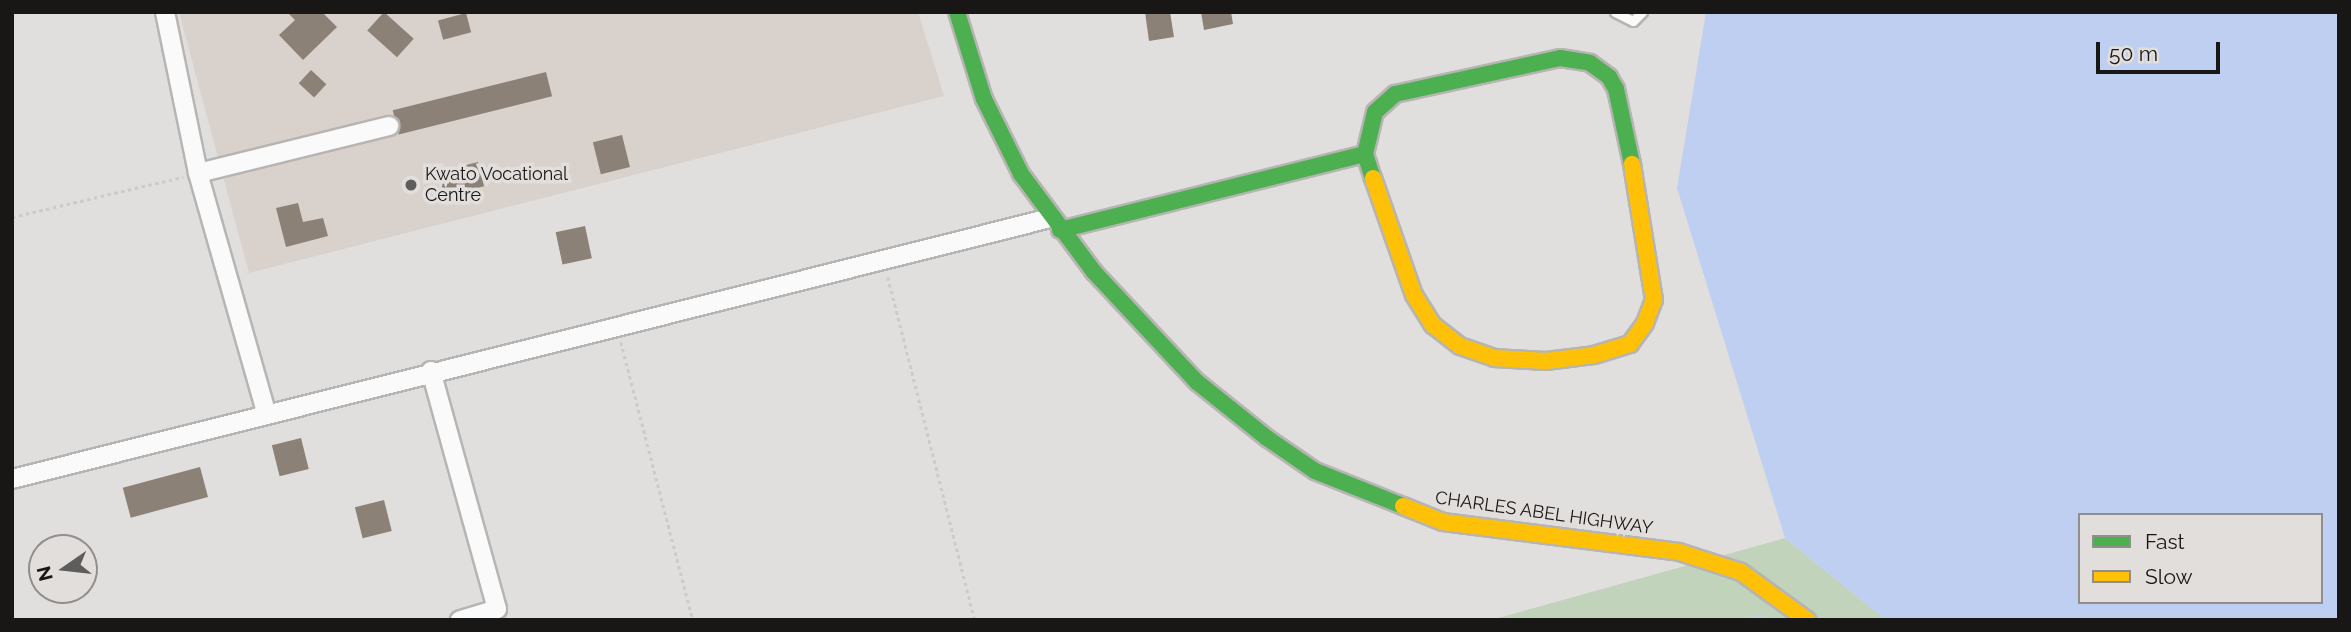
<!DOCTYPE html>
<style>
body{margin:0}
#map{position:relative;width:2351px;height:632px;overflow:hidden;background:#e1dfdd;font-family:Raleway,sans-serif}
div>[style]{position:absolute}
[style*='--x']{left:calc(var(--x)*1px);top:calc(var(--y)*1px);width:calc(var(--w)*1px);rotate:calc(var(--a)*1deg)}
.built>*{inset:0;background:#d8d1cc}
.green>*{inset:0;background:#c2d3bb}
.water>*{inset:0;background:#bfcff1}
.stream>*{height:5px;margin:-2.5px;padding:0 2.5px;transform-origin:2.5px;border-radius:2.5px;background:#bfcff1}
.building>*{inset:0;background:#8c8176;transform-origin:0 0}
.path>*{height:2.5px;margin-top:-1.25px;transform-origin:0;background:repeating-linear-gradient(90deg,#cccbcb 0 3.5px,transparent 0 7px)}
.roads{filter:drop-shadow(2px 0 #b6b5b3) drop-shadow(-2px 0 #b6b5b3) drop-shadow(0 2px #b6b5b3) drop-shadow(0 -2px #b6b5b3)}
.lane>*{height:9px;margin:-4.5px;padding:0 4.5px;transform-origin:4.5px;border-radius:4.5px;background:#fafafa}
.street>*{height:18px;margin:-9px;padding:0 9px;transform-origin:9px;border-radius:9px;background:#fafafa}
.fast>*{height:16px;margin:-8px;padding:0 8px;transform-origin:8px;border-radius:8px;background:#4caf50}
.slow>*{height:16px;margin:-8px;padding:0 8px;transform-origin:8px;border-radius:8px;background:#ffc107}
.dots>*{width:19px;height:19px;translate:-50% -50%;box-sizing:border-box;border:4px solid #e2dedc;border-radius:50%}
span{translate:-50% -50%;white-space:nowrap;text-align:center;line-height:1.15;-webkit-text-stroke:7px #e2dedc;paint-order:stroke}
.poi-label{font-size:18px;color:#181716}
.left{translate:0 -50%;text-align:left}
.street-label{font-size:18px;color:#181716}
.frame{position:absolute;inset:0;border:14px solid #181716;pointer-events:none}
.legend{position:absolute;left:2078px;top:513px;width:245px;height:91px;box-sizing:border-box;background:#e2dedc;border:2px solid #918e8d;margin:0;padding:9px 12px;list-style:none;font-size:21px;color:#181716}
.legend li{display:flex;align-items:center;gap:14px;height:35px}
.legend b{width:35px;border:2px solid #918e8d}
.north{position:absolute;left:28px;top:534px;width:70px;height:70px;box-sizing:border-box;background:#e2dedc;border:2px solid #918e8d;border-radius:50%;rotate:256deg;font-size:19px;font-weight:700;line-height:28px;text-align:center;color:#181716}
.north::after{content:'';display:block;margin:auto;width:24px;height:32px;background:#5e5d5c;clip-path:polygon(50% 0,100% 100%,50% 72%,0 100%)}
.scale{position:absolute;left:2096px;top:42px;width:124px;height:32px;box-sizing:border-box;border:4px solid #181716;border-top:0;padding-left:9px;font-size:21px;line-height:24px;white-space:nowrap;color:#181716;-webkit-text-stroke:5px #e2dedc;paint-order:stroke}
</style>
<div id="map">
<div class="built">
<div style="clip-path:polygon(179px 12px,918px 12px,944px 96px,249px 273px)"></div>
</div>
<div class="green">
<div style="clip-path:polygon(1785px 538px,1886px 620px,1491px 620px)"></div>
</div>
<div class="water">
<div style="clip-path:polygon(evenodd,1706px 12px,2339px 12px,2339px 620px,1886px 620px,1785px 538px,1677px 188px,1706px 12px,2080px 515px,2321px 515px,2321px 602px,2080px 602px,2080px 515px)"></div>
</div>
<div class="stream">
<div style="--x:1747;--y:620;--w:13;--a:-9"></div>
</div>
<div class="building">
<div style="clip-path:polygon(287px 12px,322px 12px,337px 27px,303px 60px,279px 35px,295px 20px)"></div>
<div style="left:384px;top:12px;width:40px;height:25px;rotate:42deg"></div>
<div style="clip-path:polygon(1145px 12px,1170px 12px,1174px 37px,1149px 41px)"></div>
<div style="clip-path:polygon(1201px 12px,1231px 12px,1233px 24px,1204px 30px)"></div>
<div style="left:466px;top:13px;width:20px;height:29px;rotate:75deg"></div>
<div style="left:311px;top:70px;width:21px;height:18px;rotate:43deg"></div>
<div style="left:546px;top:72px;width:25px;height:158px;rotate:76deg"></div>
<div style="left:622px;top:135px;width:33px;height:30px;rotate:76deg"></div>
<div style="left:478px;top:162px;width:25px;height:41px;rotate:76deg"></div>
<div style="clip-path:polygon(298px 203px,303px 222px,323px 218px,328px 236px,286px 247px,276px 208px)"></div>
<div style="left:585px;top:226px;width:33px;height:30px;rotate:78deg"></div>
<div style="left:301px;top:438px;width:32px;height:30px;rotate:76deg"></div>
<div style="left:200px;top:467px;width:31px;height:80px;rotate:75deg"></div>
<div style="left:384px;top:500px;width:32px;height:30px;rotate:76deg"></div>
</div>
<div class="path">
<div style="--x:12;--y:217;--w:176;--a:-13.2"></div>
<div style="--x:888;--y:277;--w:354;--a:75.8"></div>
<div style="--x:621;--y:342;--w:287;--a:75.5"></div>
</div>
<div class="roads">
<div class="lane">
<div style="--x:1615;--y:12;--w:20;--a:27"></div>
<div style="--x:1633;--y:21;--w:13;--a:-45"></div>
</div>
<div class="street">
<div style="--x:165;--y:12;--w:164;--a:78.4"></div>
<div style="--x:198;--y:173;--w:248;--a:74.1"></div>
<div style="--x:198;--y:173;--w:197;--a:-13.8"></div>
<div style="--x:431;--y:371;--w:247;--a:74.5"></div>
<div style="--x:497;--y:609;--w:39;--a:163"></div>
<div style="--x:12;--y:479;--w:1070;--a:-14.11"></div>
</div>
<div class="fast">
<div style="--x:957;--y:12;--w:91;--a:72.8"></div>
<div style="--x:984;--y:99;--w:84;--a:63.7"></div>
<div style="--x:1021;--y:174;--w:122;--a:53.3"></div>
<div style="--x:1094;--y:272;--w:151;--a:46.9"></div>
<div style="--x:1197;--y:382;--w:90;--a:38.7"></div>
<div style="--x:1267;--y:438;--w:58;--a:34.5"></div>
<div style="--x:1315;--y:471;--w:95;--a:21.7"></div>
<div style="--x:1365;--y:154;--w:43;--a:-76.6"></div>
<div style="--x:1375;--y:112;--w:27;--a:-42"></div>
<div style="--x:1395;--y:94;--w:169;--a:-12.3"></div>
<div style="--x:1560;--y:58;--w:30;--a:9"></div>
<div style="--x:1590;--y:63;--w:24;--a:36"></div>
<div style="--x:1609;--y:77;--w:14;--a:60"></div>
<div style="--x:1616;--y:89;--w:77;--a:78"></div>
<div style="--x:1060;--y:230;--w:314;--a:-14"></div>
<div style="--x:1365;--y:154;--w:25;--a:72"></div>
</div>
<div class="slow">
<div style="--x:1373;--y:178;--w:124;--a:70.7"></div>
<div style="--x:1414;--y:295;--w:36;--a:58"></div>
<div style="--x:1433;--y:325;--w:34;--a:38"></div>
<div style="--x:1460;--y:346;--w:36;--a:19"></div>
<div style="--x:1494;--y:358;--w:52;--a:3.3"></div>
<div style="--x:1546;--y:361;--w:48;--a:-7.1"></div>
<div style="--x:1594;--y:355;--w:38;--a:-17"></div>
<div style="--x:1630;--y:344;--w:26;--a:-54"></div>
<div style="--x:1645;--y:323;--w:25;--a:-69"></div>
<div style="--x:1654;--y:300;--w:138;--a:-99.2"></div>
<div style="--x:1403;--y:506;--w:43;--a:21.8"></div>
<div style="--x:1443;--y:522;--w:238;--a:7.2"></div>
<div style="--x:1679;--y:552;--w:65;--a:17.9"></div>
<div style="--x:1741;--y:572;--w:82;--a:36"></div>
</div>
</div>
<div class="dots">
<div style="left:411px;top:185px;background:#5e5d5c"></div>
</div>
<div class="poi-label">
<span class="left" style="left:425px;top:185px">Kwato Vocational<br>Centre</span>
</div>
<div class="street-label">
<span style="left:1544px;top:513px;rotate:8deg">CHARLES ABEL HIGHWAY</span>
</div>
<div class="frame"></div>
<ul class="legend">
<li><b style="height:9px;background:#4caf50"></b>Fast</li>
<li><b style="height:9px;background:#ffc107"></b>Slow</li>
</ul>
<div class="north">N</div>
<div class="scale">50 m</div>
</div>
